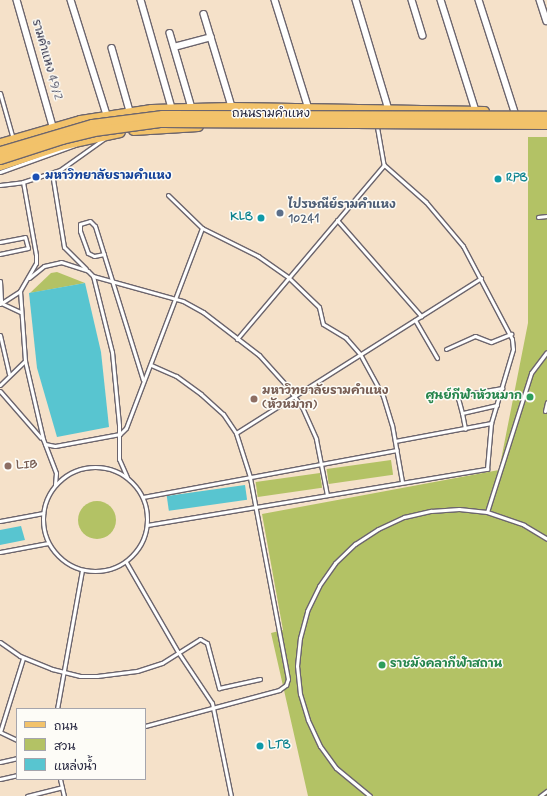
<!DOCTYPE html>
<meta charset="utf-8">
<style>
body{margin:0}
#map{position:relative;width:547px;height:796px;overflow:hidden;background:#f5e1c9;font-family:Mynerve,"Playpen Sans Thai",sans-serif}
div>[style]{position:absolute}
[style*='--x']{left:calc(var(--x)*1px);top:calc(var(--y)*1px);width:calc(var(--w)*1px);rotate:calc(var(--a)*1deg)}
.green>*{inset:0;background:#b3c265;transform-origin:0 0}
.round{border-radius:50%}
.water>*{inset:0;background:#58c5d0;transform-origin:0 0}
.roads{filter:drop-shadow(1px 0 #6c656d) drop-shadow(-1px 0 #6c656d) drop-shadow(0 1px #6c656d) drop-shadow(0 -1px #6c656d)}
.service>*{height:3px;margin:-1.5px;padding:0 1.5px;transform-origin:1.5px;border-radius:1.5px;background:#fff}
.service>.ring{margin:-1.5px;padding:0;box-sizing:content-box;background:none;border:3px solid #fff;border-radius:50%}
.minor>*{height:5.5px;margin:-2.75px;padding:0 2.75px;transform-origin:2.75px;border-radius:2.75px;background:#fff}
.primary>*{height:9px;margin:-4.5px;padding:0 4.5px;transform-origin:4.5px;border-radius:4.5px;background:#f2c26a}
.bridges{filter:drop-shadow(1px 0 #6c656d) drop-shadow(-1px 0 #6c656d) drop-shadow(0 1px #6c656d) drop-shadow(0 -1px #6c656d)}
.primary-bridge>*{height:9px;margin:-4.5px;padding:0 4.5px;transform-origin:4.5px;border-radius:4.5px;background:#f2c26a}
.dots>*{width:11px;height:11px;translate:-50% -50%;box-sizing:border-box;border:2px solid #fdfcf7;border-radius:50%}
span{translate:-50% -50%;white-space:nowrap;text-align:center;line-height:1.15;-webkit-text-stroke:3px #fdfcf7;paint-order:stroke}
.street-label{font-size:12px;color:#22223b}
.transit-label{font-size:12px;color:#164399;font-weight:700}
.left{translate:0 -50%;text-align:left}
.culture-label{font-size:12px;color:#0d838f;font-weight:700}
.right{translate:-100% -50%;text-align:right}
.service-label{font-size:12px;color:#4e5e75;font-weight:700}
.education-label{font-size:12px;color:#785e54;font-weight:700}
.leisure-label{font-size:12px;color:#27864d;font-weight:700}
.legend{position:absolute;left:16px;top:708px;width:130px;height:72px;box-sizing:border-box;background:#fdfcf7;border:1px solid #a5a5ac;margin:0;padding:5px 7px;list-style:none;font-size:12px;color:#22223b}
.legend li{display:flex;align-items:center;gap:8px;height:20px}
.legend b{width:20px;border:1px solid #a5a5ac}
</style>
<div id="map">
<div class="green">
<div style="clip-path:polygon(528px 137px,547px 137px,547px 796px,308px 796px,271px 633px,283px 630px,262px 514px,499px 470px,528px 323px)"></div>
<div style="clip-path:polygon(57px 272px,85px 283px,30px 293px,51px 273px)"></div>
<div style="left:391px;top:460px;width:15px;height:65px;rotate:82deg"></div>
<div style="left:320px;top:473px;width:15px;height:65px;rotate:82deg"></div>
<div class="round" style="left:78px;top:501px;width:38px;height:38px"></div>
</div>
<div class="water">
<div style="clip-path:polygon(85px 283px,101px 352px,109px 427px,57px 437px,37px 368px,29px 293px)"></div>
<div style="left:245px;top:485px;width:15px;height:79px;rotate:82deg"></div>
<div style="clip-path:polygon(21px 526px,25px 540px,0 545px,0 530px)"></div>
</div>
<div class="roads">
<div class="service">
<div style="--x:0;--y:93;--w:48;--a:74.2"></div>
<div style="--x:377;--y:127;--w:39;--a:80"></div>
<div style="--x:0;--y:172;--w:80;--a:-19.8"></div>
<div style="--x:52;--y:173;--w:75;--a:80.8"></div>
<div style="--x:64;--y:247;--w:31;--a:45"></div>
<div style="--x:23;--y:182;--w:74;--a:79.9"></div>
<div style="--x:36;--y:255;--w:8;--a:90"></div>
<div style="--x:36;--y:263;--w:32;--a:120"></div>
<div style="--x:20;--y:291;--w:70;--a:85.9"></div>
<div style="--x:25;--y:361;--w:80;--a:77"></div>
<div style="--x:43;--y:439;--w:36;--a:69"></div>
<div style="--x:56;--y:473;--w:12;--a:95"></div>
<div style="--x:0;--y:185;--w:23;--a:-7"></div>
<div style="--x:23;--y:182;--w:39;--a:-18"></div>
<div style="--x:60;--y:170;--w:55;--a:-35.4"></div>
<div style="--x:168;--y:195;--w:47;--a:44.1"></div>
<div style="--x:538;--y:217;--w:9;--a:-6"></div>
<div style="--x:337;--y:220;--w:128;--a:48.8"></div>
<div style="--x:0;--y:242;--w:25;--a:-11"></div>
<div style="--x:25;--y:237;--w:11;--a:75"></div>
<div style="--x:28;--y:248;--w:29;--a:168"></div>
<div style="--x:104;--y:254;--w:10;--a:169"></div>
<div style="--x:94;--y:256;--w:7;--a:-153"></div>
<div style="--x:88;--y:253;--w:23;--a:-110"></div>
<div style="--x:80;--y:231;--w:7;--a:-90"></div>
<div style="--x:80;--y:224;--w:10;--a:-17"></div>
<div style="--x:90;--y:221;--w:7;--a:45"></div>
<div style="--x:95;--y:226;--w:161;--a:72.7"></div>
<div style="--x:93;--y:276;--w:93;--a:15.5"></div>
<div style="--x:183;--y:301;--w:23;--a:29"></div>
<div style="--x:203;--y:312;--w:71;--a:37.5"></div>
<div style="--x:259;--y:355;--w:40;--a:48"></div>
<div style="--x:286;--y:385;--w:27;--a:54"></div>
<div style="--x:302;--y:407;--w:35;--a:66"></div>
<div style="--x:316;--y:439;--w:57;--a:78.9"></div>
<div style="--x:29;--y:278;--w:19;--a:-39"></div>
<div style="--x:44;--y:266;--w:17;--a:-13"></div>
<div style="--x:61;--y:262;--w:28;--a:18"></div>
<div style="--x:88;--y:271;--w:7;--a:45"></div>
<div style="--x:93;--y:276;--w:78;--a:76"></div>
<div style="--x:112;--y:352;--w:73;--a:84.5"></div>
<div style="--x:119;--y:425;--w:34;--a:90"></div>
<div style="--x:119;--y:459;--w:20;--a:66"></div>
<div style="--x:0;--y:281;--w:22;--a:87"></div>
<div style="--x:1;--y:303;--w:21;--a:25"></div>
<div style="--x:0;--y:304;--w:24;--a:-33"></div>
<div style="--x:415;--y:320;--w:44;--a:59.9"></div>
<div style="--x:0;--y:335;--w:40;--a:77"></div>
<div style="--x:446;--y:349;--w:32;--a:-24"></div>
<div style="--x:475;--y:336;--w:17;--a:21"></div>
<div style="--x:491;--y:342;--w:22;--a:-22"></div>
<div style="--x:0;--y:385;--w:35;--a:-44"></div>
<div style="--x:0;--y:391;--w:62;--a:48.9"></div>
<div style="--x:497;--y:405;--w:36;--a:167"></div>
<div style="--x:462;--y:413;--w:16;--a:-105"></div>
<div style="--x:458;--y:398;--w:4;--a:-45"></div>
<div style="--x:461;--y:395;--w:42;--a:-9.7"></div>
<div style="--x:545;--y:411;--w:9;--a:-77"></div>
<div style="--x:462;--y:413;--w:16;--a:79"></div>
<div style="--x:236;--y:433;--w:290;--a:-32.3"></div>
<div style="--x:395;--y:441;--w:98;--a:-10.6"></div>
<div style="--x:45;--y:444;--w:10;--a:11"></div>
<div style="--x:55;--y:446;--w:66;--a:-10.5"></div>
<div style="--x:120;--y:434;--w:8;--a:-45"></div>
<div style="--x:126;--y:428;--w:214;--a:-69.2"></div>
<div style="--x:202;--y:228;--w:63;--a:26.6"></div>
<div style="--x:258;--y:256;--w:37;--a:35"></div>
<div style="--x:288;--y:277;--w:43;--a:44.1"></div>
<div style="--x:319;--y:307;--w:17;--a:77"></div>
<div style="--x:323;--y:324;--w:27;--a:31"></div>
<div style="--x:346;--y:338;--w:21;--a:49"></div>
<div style="--x:360;--y:354;--w:48;--a:61.3"></div>
<div style="--x:383;--y:396;--w:30;--a:73"></div>
<div style="--x:392;--y:425;--w:58;--a:80"></div>
<div class="ring" style="left:43px;top:467px;width:101px;height:101px"></div>
<div style="--x:143;--y:497;--w:258;--a:-10.5"></div>
<div style="--x:487;--y:512;--w:146;--a:-72.4"></div>
<div style="--x:531;--y:373;--w:26;--a:-53"></div>
<div style="--x:0;--y:521;--w:44;--a:-10.5"></div>
<div style="--x:147;--y:525;--w:345;--a:-9.4"></div>
<div style="--x:487;--y:469;--w:46;--a:-85"></div>
<div style="--x:491;--y:423;--w:77;--a:-73.4"></div>
<div style="--x:513;--y:349;--w:10;--a:-96"></div>
<div style="--x:512;--y:339;--w:105;--a:-117.8"></div>
<div style="--x:463;--y:246;--w:57;--a:-130.1"></div>
<div style="--x:426;--y:202;--w:56;--a:-138.6"></div>
<div style="--x:384;--y:165;--w:228;--a:130.2"></div>
<div style="--x:0;--y:552;--w:49;--a:-10.6"></div>
<div style="--x:126;--y:562;--w:104;--a:60"></div>
<div style="--x:178;--y:652;--w:61;--a:56.3"></div>
<div style="--x:212;--y:703;--w:95;--a:78.5"></div>
<div style="--x:0;--y:642;--w:24;--a:35"></div>
<div style="--x:20;--y:656;--w:35;--a:22"></div>
<div style="--x:52;--y:669;--w:29;--a:14"></div>
<div style="--x:80;--y:676;--w:17;--a:0"></div>
<div style="--x:97;--y:676;--w:40;--a:-7.1"></div>
<div style="--x:137;--y:671;--w:26;--a:-18"></div>
<div style="--x:162;--y:663;--w:45;--a:-32.3"></div>
<div style="--x:200;--y:639;--w:8;--a:30"></div>
<div style="--x:207;--y:643;--w:47;--a:75.1"></div>
<div style="--x:219;--y:688;--w:42;--a:-12.4"></div>
<div style="--x:57;--y:709;--w:141;--a:-79.8"></div>
<div style="--x:145;--y:726;--w:139;--a:-15"></div>
<div style="--x:279;--y:690;--w:9;--a:-36"></div>
<div style="--x:286;--y:685;--w:6;--a:-72"></div>
<div style="--x:288;--y:679;--w:206;--a:-100.7"></div>
<div style="--x:250;--y:477;--w:46;--a:-107.7"></div>
<div style="--x:236;--y:433;--w:23;--a:-124"></div>
<div style="--x:223;--y:414;--w:30;--a:-138"></div>
<div style="--x:201;--y:394;--w:31;--a:-144"></div>
<div style="--x:176;--y:376;--w:27;--a:-156"></div>
<div style="--x:0;--y:732;--w:77;--a:-72.7"></div>
<div style="--x:0;--y:732;--w:19;--a:25"></div>
<div style="--x:0;--y:762;--w:17;--a:-13"></div>
<div style="--x:0;--y:779;--w:17;--a:-13"></div>
<div style="--x:60;--y:779;--w:17;--a:77"></div>
<div style="--x:27;--y:796;--w:36;--a:-14"></div>
<div style="--x:370;--y:796;--w:44;--a:-140.5"></div>
<div style="--x:336;--y:768;--w:27;--a:-126"></div>
<div style="--x:320;--y:746;--w:29;--a:-115"></div>
<div style="--x:308;--y:720;--w:27;--a:-107"></div>
<div style="--x:300;--y:694;--w:28;--a:-96"></div>
<div style="--x:297;--y:666;--w:28;--a:-84"></div>
<div style="--x:300;--y:638;--w:28;--a:-75"></div>
<div style="--x:307;--y:611;--w:28;--a:-64"></div>
<div style="--x:319;--y:586;--w:28;--a:-55"></div>
<div style="--x:335;--y:563;--w:28;--a:-44"></div>
<div style="--x:355;--y:544;--w:27;--a:-33"></div>
<div style="--x:378;--y:529;--w:29;--a:-25"></div>
<div style="--x:404;--y:517;--w:28;--a:-13"></div>
<div style="--x:431;--y:511;--w:28;--a:-4"></div>
<div style="--x:459;--y:509;--w:28;--a:6"></div>
<div style="--x:487;--y:512;--w:39;--a:19"></div>
<div style="--x:524;--y:525;--w:27;--a:31"></div>
<div style="--x:540;--y:796;--w:9;--a:-36"></div>
</div>
<div class="minor">
<div style="--x:17;--y:0;--w:131;--a:74.1"></div>
<div style="--x:71;--y:0;--w:121;--a:72.6"></div>
<div style="--x:141;--y:0;--w:112;--a:74"></div>
<div style="--x:275;--y:0;--w:114;--a:72.7"></div>
<div style="--x:356;--y:0;--w:115;--a:73.3"></div>
<div style="--x:412;--y:0;--w:37;--a:73"></div>
<div style="--x:441;--y:0;--w:116;--a:72.5"></div>
<div style="--x:479;--y:0;--w:118;--a:72.2"></div>
<div style="--x:540;--y:0;--w:22;--a:72"></div>
<div style="--x:204;--y:14;--w:97;--a:73.2"></div>
<div style="--x:170;--y:33;--w:78;--a:73.7"></div>
<div style="--x:174;--y:47;--w:38;--a:-15"></div>
<div style="--x:112;--y:48;--w:66;--a:74.1"></div>
</div>
<div class="primary">
<div style="--x:133;--y:130;--w:65;--a:-3.5"></div>
<div style="--x:0;--y:143;--w:83;--a:-16"></div>
<div style="--x:80;--y:120;--w:72;--a:-8.8"></div>
<div style="--x:151;--y:109;--w:81;--a:-1.4"></div>
<div style="--x:232;--y:107;--w:252;--a:0.9"></div>
<div style="--x:0;--y:165;--w:63;--a:-18.4"></div>
<div style="--x:60;--y:145;--w:61;--a:-12.2"></div>
</div>
</div>
<div class="bridges">
<div class="primary-bridge">
<div style="--x:0;--y:151;--w:96;--a:-16.4"></div>
<div style="--x:92;--y:124;--w:71;--a:-7.3"></div>
<div style="--x:162;--y:115;--w:385;--a:0.1"></div>
<div style="--x:0;--y:159;--w:65;--a:-17.9"></div>
<div style="--x:62;--y:139;--w:33;--a:-14"></div>
<div style="--x:94;--y:131;--w:68;--a:-7.7"></div>
<div style="--x:161;--y:122;--w:386;--a:0.3"></div>
</div>
</div>
<div class="dots">
<div style="left:36px;top:177px;background:#1a4fb4"></div>
<div style="left:498px;top:179px;background:#0f9aa8"></div>
<div style="left:280px;top:213px;background:#5c6f8a"></div>
<div style="left:261px;top:218px;background:#0f9aa8"></div>
<div style="left:530px;top:397px;background:#2e9e5b"></div>
<div style="left:254px;top:399px;background:#8d6e63"></div>
<div style="left:8px;top:466px;background:#8d6e63"></div>
<div style="left:382px;top:665px;background:#2e9e5b"></div>
<div style="left:260px;top:746px;background:#0f9aa8"></div>
</div>
<div class="street-label">
<span style="left:46px;top:60px;rotate:74deg">รามคำแหง 49/2</span>
<span style="left:271px;top:115px">ถนนรามคำแหง</span>
</div>
<div class="transit-label">
<span class="left" style="left:45px;top:177px">มหาวิทยาลัยรามคำแหง</span>
</div>
<div class="culture-label">
<span class="left" style="left:506px;top:179px">RPB</span>
<span class="right" style="left:253px;top:218px">KLB</span>
<span class="left" style="left:268px;top:746px">LTB</span>
</div>
<div class="service-label">
<span class="left" style="left:288px;top:213px">ไปรษณีย์รามคำแหง<br>10241</span>
</div>
<div class="education-label">
<span class="left" style="left:262px;top:399px">มหาวิทยาลัยรามคำแหง<br>(หัวหมาก)</span>
<span class="left" style="left:16px;top:466px">LIB</span>
</div>
<div class="leisure-label">
<span class="right" style="left:522px;top:397px">ศูนย์กีฬาหัวหมาก</span>
<span class="left" style="left:390px;top:665px">ราชมังคลากีฬาสถาน</span>
</div>
<ul class="legend">
<li><b style="height:5px;background:#f2c26a"></b>ถนน</li>
<li><b style="height:11px;background:#b3c265"></b>สวน</li>
<li><b style="height:11px;background:#58c5d0"></b>แหล่งน้ำ</li>
</ul>
</div>
